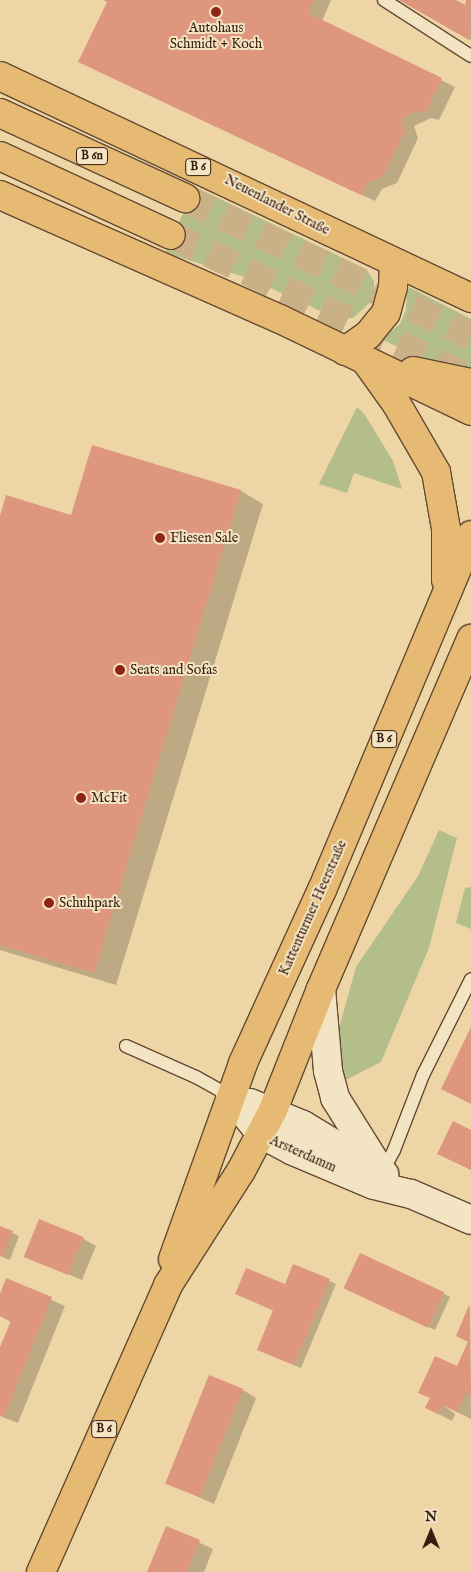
<!DOCTYPE html>
<meta charset="utf-8">
<style>
body{margin:0}
#map{position:relative;width:471px;height:1572px;overflow:hidden;background:#edd5a5;font-family:"IM FELL English",serif}
div>[style]{position:absolute}
[style*='--x']{left:calc(var(--x)*1px);top:calc(var(--y)*1px);width:calc(var(--w)*1px);rotate:calc(var(--a)*1deg)}
.green>*{inset:0;background:#b4be8a}
.shadow>*{inset:0;background:#0003}
.building>*{inset:0;background:#de967f;transform-origin:0 0}
.highway-tunnel>*{height:28px;margin-top:-14px;transform-origin:0;background:repeating-linear-gradient(90deg,#c9b087 0 28px,transparent 0 42px)}
.roads{filter:drop-shadow(1px 0 #644a34) drop-shadow(-1px 0 #644a34) drop-shadow(0 1px #644a34) drop-shadow(0 -1px #644a34)}
.lane>*{height:12px;margin:-6px;padding:0 6px;transform-origin:6px;border-radius:6px;background:#f3e4c4}
.secondary>*{height:28px;margin:-14px;padding:0 14px;transform-origin:14px;border-radius:14px;background:#f3e4c4}
.primary>*{height:28px;margin:-14px;padding:0 14px;transform-origin:14px;border-radius:14px;background:#e6ba72}
.highway>*{height:28px;margin:-14px;padding:0 14px;transform-origin:14px;border-radius:14px;background:#e6ba72}
.dots>*{width:14px;height:14px;translate:-50% -50%;box-sizing:border-box;border:2px solid #f3e4c4;border-radius:50%}
span{translate:-50% -50%;white-space:nowrap;text-align:center;line-height:1.15;-webkit-text-stroke:4px #f3e4c4;paint-order:stroke}
.shield-label span{padding:1px 4px;background:#f3e4c4;border:1px solid;border-radius:4px;-webkit-text-stroke-width:0}
.shield-label{font-size:12px;color:#371c0f;font-weight:700}
.poi-label{font-size:14px;color:#371c0f}
.left{translate:0 -50%;text-align:left}
.street-label{font-size:14px;color:#371c0f}
.north{position:absolute;left:406px;top:1507px;width:50px;height:50px;-webkit-text-stroke:4px #f3e4c4;paint-order:stroke;rotate:0deg;font-size:14px;font-weight:700;line-height:20px;text-align:center;color:#371c0f}
.north::after{content:'';display:block;margin:auto;width:18px;height:22px;background:#371c0f;clip-path:polygon(50% 0,100% 100%,50% 72%,0 100%)}
</style>
<div id="map">
<div class="green">
<div style="clip-path:polygon(195px 187px,366px 269px,374px 281px,374px 299px,353px 318px,338px 319px,251px 279px,165px 253px)"></div>
<div style="clip-path:polygon(407px 286px,471px 319px,471px 371px,429px 362px,381px 339px,400px 324px,406px 310px)"></div>
<div style="clip-path:polygon(357px 407px,365px 415px,393px 461px,402px 489px,354px 473px,347px 493px,319px 484px)"></div>
<div style="clip-path:polygon(439px 830px,457px 838px,429px 948px,381px 1062px,342px 1082px,337px 1035px,356px 967px,418px 876px)"></div>
<div style="clip-path:polygon(471px 887px,471px 929px,456px 923px,465px 888px)"></div>
</div>
<div class="shadow">
<div style="clip-path:polygon(104px 0,331px 0,322px 21px,455px 87px,439px 120px,431px 118px,414px 126px,418px 138px,397px 183px,382px 189px,375px 201px,80px 62px,108px 2px)"></div>
<div style="clip-path:polygon(401px 0,455px 0,465px 6px,471px 0,471px 40px)"></div>
<div style="clip-path:polygon(93px 447px,241px 491px,263px 504px,116px 985px,0 950px,0 520px,72px 517px)"></div>
<div style="clip-path:polygon(0 1227px,19px 1236px,10px 1260px,0 1256px)"></div>
<div style="clip-path:polygon(82px 1238px,96px 1246px,82px 1280px,26px 1256px)"></div>
<div style="clip-path:polygon(294px 1265px,336px 1284px,301px 1368px,265px 1353px,274px 1311px,236px 1294px,285px 1285px)"></div>
<div style="clip-path:polygon(7px 1280px,65px 1306px,18px 1423px,0 1416px,0 1350px,11px 1322px,0 1316px,0 1295px)"></div>
<div style="clip-path:polygon(353px 1292px,443px 1293px,450px 1297px,435px 1330px)"></div>
<div style="clip-path:polygon(470px 1306px,471px 1419px,443px 1405px,455px 1414px,452px 1421px,427px 1408px,431px 1399px,420px 1392px,458px 1368px,469px 1342px,457px 1336px)"></div>
<div style="clip-path:polygon(243px 1390px,256px 1398px,214px 1504px,168px 1483px)"></div>
<div style="clip-path:polygon(167px 1528px,213px 1549px,204px 1572px,149px 1572px)"></div>
</div>
<div class="building">
<div style="clip-path:polygon(104px 0,314px 0,308px 13px,442px 78px,425px 113px,417px 111px,401px 118px,405px 130px,383px 176px,368px 182px,361px 195px,78px 62px,107px 2px)"></div>
<div style="clip-path:polygon(399px 0,456px 0,465px 5px,466px 0,471px 0,469px 40px)"></div>
<div style="clip-path:polygon(92px 445px,241px 490px,94px 973px,0 945px,0 516px,6px 495px,71px 515px)"></div>
<div style="clip-path:polygon(471px 1027px,471px 1104px,441px 1089px)"></div>
<div style="clip-path:polygon(453px 1121px,471px 1130px,471px 1170px,437px 1154px)"></div>
<div style="left:39px;top:1219px;width:48px;height:41px;rotate:22deg"></div>
<div style="clip-path:polygon(0 1226px,13px 1231px,3px 1257px,0 1256px)"></div>
<div style="left:360px;top:1253px;width:93px;height:39px;rotate:25deg"></div>
<div style="clip-path:polygon(293px 1264px,330px 1279px,294px 1365px,257px 1350px,273px 1310px,235px 1294px,246px 1268px,285px 1284px)"></div>
<div style="clip-path:polygon(6px 1278px,52px 1297px,4px 1417px,0 1415px,0 1347px,11px 1321px,0 1316px,0 1294px)"></div>
<div style="clip-path:polygon(469px 1305px,471px 1395px,466px 1393px,457px 1412px,442px 1405px,438px 1414px,425px 1408px,430px 1398px,418px 1393px,435px 1356px,457px 1366px,468px 1342px,456px 1336px)"></div>
<div style="left:209px;top:1375px;width:37px;height:117px;rotate:22deg"></div>
<div style="clip-path:polygon(166px 1526px,200px 1540px,187px 1572px,147px 1572px)"></div>
</div>
<div class="highway-tunnel">
<div style="--x:185;--y:198;--w:318;--a:25.8"></div>
<div style="--x:171;--y:235;--w:331;--a:25.6"></div>
</div>
<div class="roads">
<div class="lane">
<div style="--x:384;--y:0;--w:103;--a:32.8"></div>
<div style="--x:126;--y:1046;--w:77;--a:23.9"></div>
<div style="--x:196;--y:1077;--w:39;--a:29"></div>
<div style="--x:382;--y:1172;--w:25;--a:-61"></div>
<div style="--x:394;--y:1150;--w:80;--a:-68.9"></div>
<div style="--x:423;--y:1075;--w:107;--a:-63.4"></div>
</div>
<div class="secondary">
<div style="--x:321;--y:989;--w:82;--a:85.1"></div>
<div style="--x:328;--y:1071;--w:28;--a:75"></div>
<div style="--x:335;--y:1098;--w:79;--a:57.9"></div>
<div style="--x:230;--y:1096;--w:49;--a:50.8"></div>
<div style="--x:261;--y:1134;--w:34;--a:28"></div>
<div style="--x:291;--y:1150;--w:90;--a:22.9"></div>
<div style="--x:374;--y:1185;--w:38;--a:14"></div>
<div style="--x:411;--y:1194;--w:65;--a:23.4"></div>
<div style="--x:250;--y:1103;--w:57;--a:22.5"></div>
<div style="--x:303;--y:1125;--w:95;--a:31.2"></div>
</div>
<div class="primary">
<div style="--x:0;--y:76;--w:521;--a:25.24"></div>
<div style="--x:0;--y:195;--w:306;--a:23.9"></div>
<div style="--x:280;--y:319;--w:212;--a:25.7"></div>
<div style="--x:345;--y:351;--w:28;--a:-35"></div>
<div style="--x:368;--y:335;--w:28;--a:-51"></div>
<div style="--x:386;--y:313;--w:27;--a:-75"></div>
<div style="--x:393;--y:287;--w:23;--a:-88"></div>
<div style="--x:368;--y:364;--w:48;--a:54.3"></div>
<div style="--x:396;--y:403;--w:80;--a:59.9"></div>
<div style="--x:436;--y:472;--w:58;--a:80"></div>
<div style="--x:446;--y:529;--w:51;--a:90"></div>
<div style="--x:413;--y:371;--w:59;--a:11.7"></div>
<div style="--x:173;--y:1259;--w:208;--a:-70.3"></div>
<div style="--x:243;--y:1063;--w:190;--a:-65.5"></div>
<div style="--x:322;--y:890;--w:385;--a:-67.2"></div>
<div style="--x:41;--y:1572;--w:314;--a:-66.1"></div>
<div style="--x:168;--y:1285;--w:135;--a:-57.4"></div>
<div style="--x:241;--y:1171;--w:69;--a:-62.3"></div>
<div style="--x:273;--y:1110;--w:130;--a:-68.4"></div>
<div style="--x:321;--y:989;--w:381;--a:-66.8"></div>
</div>
<div class="highway">
<div style="--x:0;--y:113;--w:204;--a:24.7"></div>
<div style="--x:0;--y:156;--w:188;--a:24.8"></div>
</div>
</div>
<div class="dots">
<div style="left:216px;top:12px;background:#8f2418"></div>
<div style="left:160px;top:538px;background:#8f2418"></div>
<div style="left:120px;top:670px;background:#8f2418"></div>
<div style="left:81px;top:798px;background:#8f2418"></div>
<div style="left:49px;top:903px;background:#8f2418"></div>
</div>
<div class="shield-label">
<span style="left:92px;top:156px">B 6n</span>
<span style="left:198px;top:167px">B 6</span>
<span style="left:384px;top:739px">B 6</span>
<span style="left:104px;top:1429px">B 6</span>
</div>
<div class="poi-label">
<span style="left:216px;top:36px">Autohaus<br>Schmidt + Koch</span>
<span class="left" style="left:170px;top:538px">Fliesen Sale</span>
<span class="left" style="left:130px;top:670px">Seats and Sofas</span>
<span class="left" style="left:91px;top:798px">McFit</span>
<span class="left" style="left:59px;top:903px">Schuhpark</span>
</div>
<div class="street-label">
<span style="left:277px;top:205px;rotate:27deg">Neuenlander Straße</span>
<span style="left:313px;top:908px;rotate:-66deg">Kattenturmer Heerstraße</span>
<span style="left:303px;top:1154px;rotate:24deg">Arsterdamm</span>
</div>
<div class="north">N</div>
</div>
